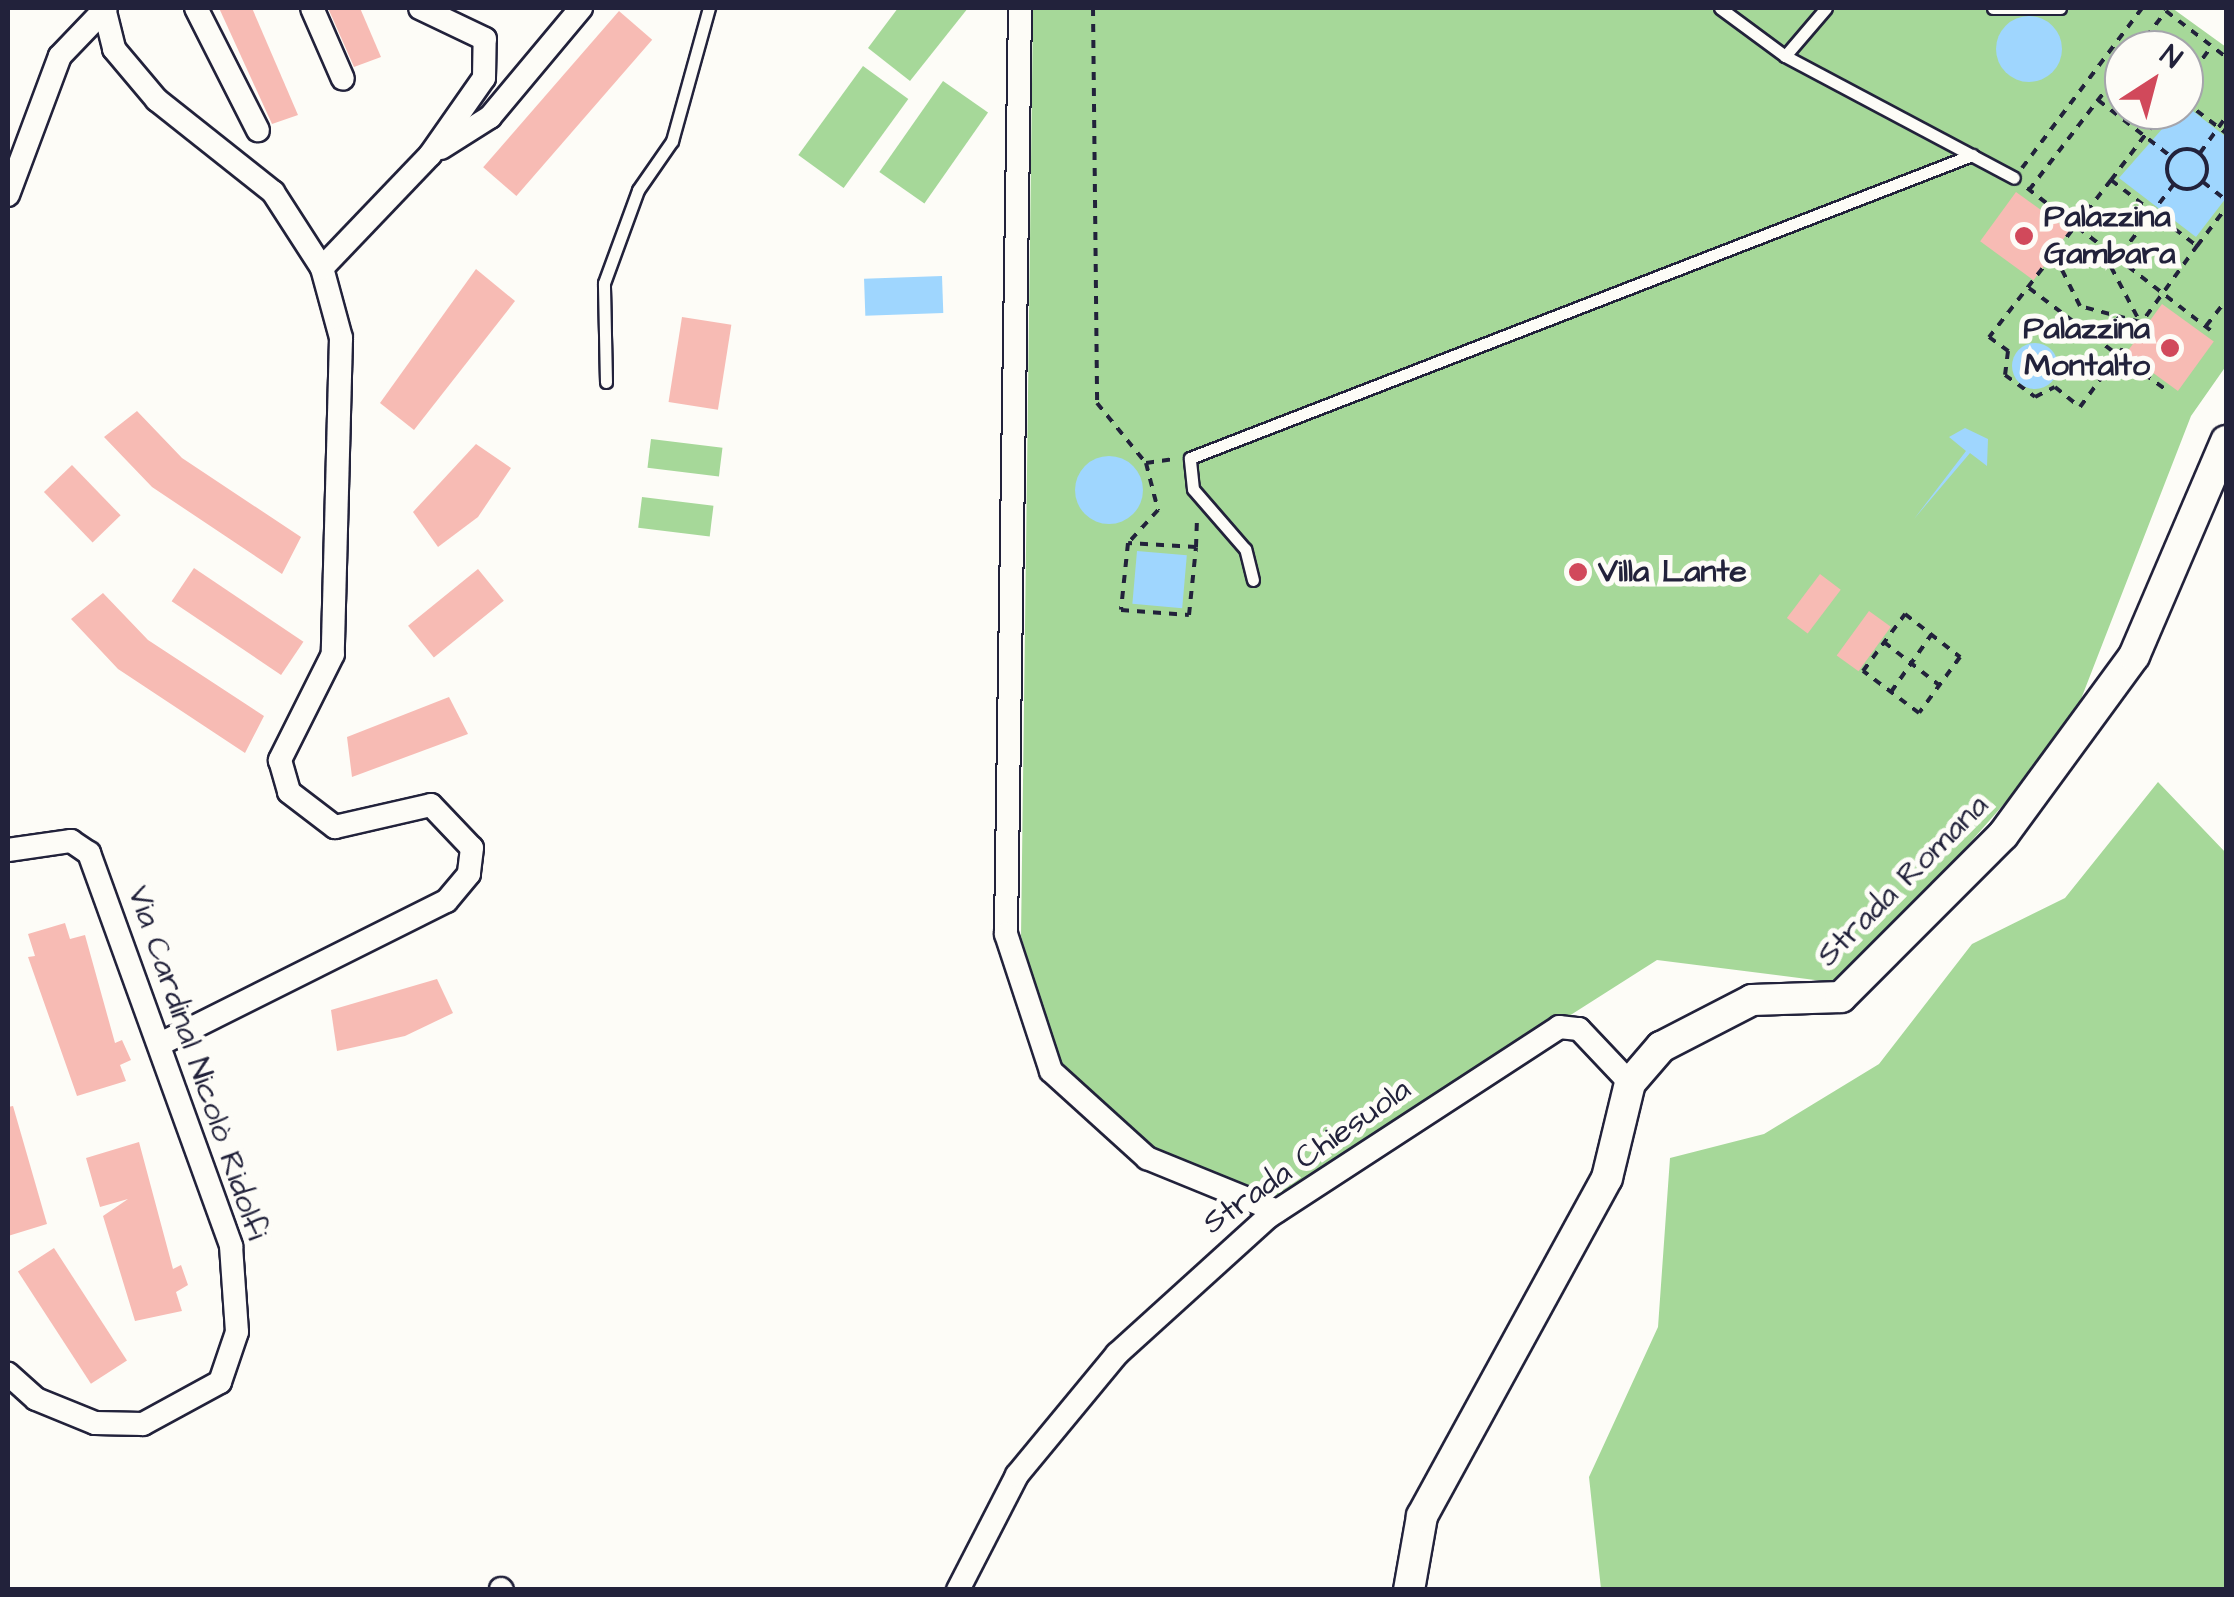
<!DOCTYPE html>
<meta charset="utf-8">
<style>
body{margin:0}
#map{position:relative;width:2234px;height:1597px;overflow:hidden;background:#fdfcf7;font-family:"Architects Daughter",sans-serif}
div>[style]{position:absolute}
[style*='--x']{left:calc(var(--x)*1px);top:calc(var(--y)*1px);width:calc(var(--w)*1px);rotate:calc(var(--a)*1deg)}
.green>*{inset:0;background:#a6d899;transform-origin:0 0}
.water>*{inset:0;background:#9fd6fe;transform-origin:0 0}
.round{border-radius:50%}
.building>*{inset:0;background:#f7bbb4;transform-origin:0 0}
.path>*{height:4px;margin-top:-2px;transform-origin:0;background:repeating-linear-gradient(90deg,#22223b 0 8px,transparent 0 16px)}
.path>.ring{margin:-2px;padding:0;box-sizing:content-box;background:none;border:4px solid #22223b;border-radius:50%}
.roads{filter:drop-shadow(2px 0 #22223b) drop-shadow(-2px 0 #22223b) drop-shadow(0 2px #22223b) drop-shadow(0 -2px #22223b)}
.lane>*{height:11px;margin:-5.5px;padding:0 5.5px;transform-origin:5.5px;border-radius:5.5px;background:#fdfcf7}
.street>*{height:22px;margin:-11px;padding:0 11px;transform-origin:11px;border-radius:11px;background:#fdfcf7}
.secondary>*{height:30px;margin:-15px;padding:0 15px;transform-origin:15px;border-radius:15px;background:#fdfcf7}
.dots>*{width:28px;height:28px;translate:-50% -50%;box-sizing:border-box;border:5px solid #fdfcf7;border-radius:50%}
span{translate:-50% -50%;white-space:nowrap;text-align:center;line-height:1.15;-webkit-text-stroke:10px #fdfcf7;paint-order:stroke}
.poi-label{font-size:32px;color:#22223b;font-weight:700}
.left{translate:0 -50%;text-align:left}
.right{translate:-100% -50%;text-align:right}
.street-label{font-size:32px;color:#22223b}
.frame{position:absolute;inset:0;border:10px solid #22223b;pointer-events:none}
.north{position:absolute;left:2104px;top:30px;width:100px;height:100px;box-sizing:border-box;background:#fdfcf7;border:2px solid #a5a5ac;border-radius:50%;rotate:36deg;font-size:28px;font-weight:700;line-height:40px;text-align:center;color:#22223b}
.north::after{content:'';display:block;margin:auto;width:35px;height:45px;background:#d1495b;clip-path:polygon(50% 0,100% 100%,50% 72%,0 100%)}
</style>
<div id="map">
<div class="green">
<div style="clip-path:polygon(898px 8px,968px 8px,910px 81px,868px 48px)"></div>
<div style="clip-path:polygon(evenodd,1033px 8px,2172px 8px,2226px 47px,2226px 366px,2191px 416px,2069px 730px,1846px 984px,1657px 960px,1280px 1200px,1149px 1151px,1060px 1068px,1021px 936px,1033px 8px,2124px 50px,2184px 50px,2184px 110px,2124px 110px,2124px 50px)"></div>
<div style="left:863px;top:66px;width:56px;height:110px;rotate:36deg"></div>
<div style="left:943px;top:81px;width:55px;height:111px;rotate:35deg"></div>
<div style="left:651px;top:439px;width:72px;height:29px;rotate:7deg"></div>
<div style="left:642px;top:497px;width:72px;height:31px;rotate:7deg"></div>
<div style="clip-path:polygon(2158px 782px,2226px 853px,2226px 1589px,1601px 1589px,1589px 1477px,1658px 1327px,1670px 1158px,1764px 1134px,1879px 1064px,1972px 944px,2065px 898px)"></div>
</div>
<div class="water">
<div class="round" style="left:1996px;top:16px;width:66px;height:66px"></div>
<div style="clip-path:polygon(2184px 104px,2226px 137px,2226px 198px,2196px 237px,2119px 178px)"></div>
<div style="left:942px;top:276px;width:37px;height:78px;rotate:88deg"></div>
<div class="round" style="left:2012px;top:343px;width:46px;height:46px"></div>
<div style="clip-path:polygon(1965px 428px,1988px 439px,1987px 466px,1970px 453px,1914px 519px,1966px 451px,1949px 437px)"></div>
<div class="round" style="left:1075px;top:456px;width:68px;height:68px"></div>
<div style="left:1137px;top:551px;width:50px;height:53px;rotate:5deg"></div>
</div>
<div class="building">
<div style="clip-path:polygon(219px 8px,252px 8px,298px 115px,272px 124px)"></div>
<div style="clip-path:polygon(328px 8px,360px 8px,381px 57px,354px 67px)"></div>
<div style="left:619px;top:11px;width:44px;height:207px;rotate:41deg"></div>
<div style="left:2016px;top:192px;width:66px;height:61px;rotate:36deg"></div>
<div style="clip-path:polygon(476px 269px,515px 301px,414px 430px,380px 403px)"></div>
<div style="left:2162px;top:304px;width:64px;height:61px;rotate:36deg"></div>
<div style="left:682px;top:317px;width:50px;height:86px;rotate:9deg"></div>
<div style="clip-path:polygon(137px 411px,182px 458px,301px 537px,282px 574px,152px 487px,104px 437px)"></div>
<div style="clip-path:polygon(476px 444px,511px 468px,478px 517px,438px 547px,413px 512px)"></div>
<div style="left:72px;top:465px;width:70px;height:39px;rotate:46deg"></div>
<div style="left:194px;top:568px;width:132px;height:40px;rotate:34deg"></div>
<div style="left:478px;top:569px;width:41px;height:90px;rotate:51deg"></div>
<div style="left:1820px;top:574px;width:26px;height:55px;rotate:37deg"></div>
<div style="clip-path:polygon(103px 593px,148px 640px,264px 716px,245px 753px,118px 669px,71px 619px)"></div>
<div style="left:1869px;top:611px;width:27px;height:55px;rotate:36deg"></div>
<div style="clip-path:polygon(449px 697px,468px 734px,352px 777px,347px 737px)"></div>
<div style="clip-path:polygon(65px 923px,70px 939px,85px 935px,115px 1043px,122px 1040px,131px 1060px,120px 1065px,126px 1081px,77px 1096px,28px 957px,35px 956px,28px 934px)"></div>
<div style="clip-path:polygon(437px 979px,453px 1013px,405px 1036px,337px 1051px,331px 1010px)"></div>
<div style="clip-path:polygon(13px 1106px,47px 1224px,8px 1236px,8px 1107px)"></div>
<div style="clip-path:polygon(139px 1142px,173px 1269px,181px 1265px,188px 1285px,176px 1292px,182px 1311px,135px 1321px,103px 1216px,128px 1199px,100px 1207px,86px 1158px)"></div>
<div style="left:54px;top:1248px;width:134px;height:43px;rotate:57deg"></div>
</div>
<div class="path">
<div style="--x:1093;--y:8;--w:395;--a:89.4"></div>
<div style="--x:1097;--y:403;--w:77;--a:50.8"></div>
<div style="--x:1146;--y:463;--w:49;--a:75.7"></div>
<div style="--x:1158;--y:510;--w:45;--a:132.3"></div>
<div style="--x:1128;--y:543;--w:67;--a:96"></div>
<div style="--x:1121;--y:610;--w:68;--a:4.2"></div>
<div style="--x:1189;--y:615;--w:68;--a:-84.1"></div>
<div style="--x:1196;--y:547;--w:68;--a:-176.6"></div>
<div style="--x:2136;--y:50;--w:49;--a:-52.4"></div>
<div style="--x:2166;--y:11;--w:76;--a:37.5"></div>
<div style="--x:2184;--y:84;--w:46;--a:-53.9"></div>
<div style="--x:2098;--y:100;--w:90;--a:37.8"></div>
<div style="--x:2184;--y:101;--w:53;--a:37.3"></div>
<div style="--x:2164;--y:110;--w:88;--a:127.1"></div>
<div style="--x:2111;--y:180;--w:108;--a:37.5"></div>
<div style="--x:2197;--y:246;--w:48;--a:-52.7"></div>
<div class="ring" style="left:2167px;top:149px;width:36px;height:36px"></div>
<div style="--x:2200;--y:153;--w:44;--a:-54.2"></div>
<div style="--x:2022;--y:168;--w:200;--a:-53.1"></div>
<div style="--x:2111;--y:180;--w:199;--a:127.8"></div>
<div style="--x:1989;--y:337;--w:24;--a:36"></div>
<div style="--x:2008;--y:351;--w:24;--a:97"></div>
<div style="--x:2005;--y:375;--w:37;--a:36"></div>
<div style="--x:2035;--y:397;--w:22;--a:-27"></div>
<div style="--x:2055;--y:387;--w:32;--a:39"></div>
<div style="--x:2080;--y:407;--w:64;--a:-53.8"></div>
<div style="--x:2118;--y:355;--w:62;--a:35.8"></div>
<div style="--x:2203;--y:182;--w:29;--a:38"></div>
<div style="--x:2027;--y:188;--w:237;--a:37.8"></div>
<div style="--x:2029;--y:190;--w:156;--a:-52.5"></div>
<div style="--x:2054;--y:254;--w:58;--a:12.8"></div>
<div style="--x:2111;--y:267;--w:62;--a:62.2"></div>
<div style="--x:2140;--y:322;--w:62;--a:-165.1"></div>
<div style="--x:2080;--y:306;--w:58;--a:-116.6"></div>
<div style="--x:2111;--y:267;--w:104;--a:-52.8"></div>
<div style="--x:2029;--y:288;--w:111;--a:37"></div>
<div style="--x:2118;--y:355;--w:135;--a:-54.1"></div>
<div style="--x:2206;--y:326;--w:33;--a:-52"></div>
<div style="--x:1146;--y:463;--w:30;--a:-8"></div>
<div style="--x:1196;--y:547;--w:31;--a:-88"></div>
<div style="--x:1905;--y:614;--w:70;--a:38"></div>
<div style="--x:1960;--y:657;--w:69;--a:126.2"></div>
<div style="--x:1919;--y:713;--w:70;--a:-143.1"></div>
<div style="--x:1863;--y:671;--w:71;--a:-53.6"></div>
<div style="--x:1884;--y:642;--w:70;--a:38"></div>
<div style="--x:1891;--y:692;--w:70;--a:-54.9"></div>
</div>
<div class="roads">
<div class="lane">
<div style="--x:1720;--y:8;--w:81;--a:36.4"></div>
<div style="--x:1785;--y:56;--w:63;--a:-49.5"></div>
<div style="--x:1993;--y:8;--w:67;--a:0"></div>
<div style="--x:1785;--y:56;--w:259;--a:28"></div>
<div style="--x:606;--y:382;--w:99;--a:-91.2"></div>
<div style="--x:604;--y:283;--w:99;--a:-69.9"></div>
<div style="--x:638;--y:190;--w:60;--a:-55.2"></div>
<div style="--x:672;--y:141;--w:138;--a:-74.5"></div>
<div style="--x:1253;--y:580;--w:32;--a:-104"></div>
<div style="--x:1245;--y:549;--w:79;--a:-130.9"></div>
<div style="--x:1193;--y:489;--w:31;--a:-96"></div>
<div style="--x:1190;--y:458;--w:839;--a:-21.18"></div>
</div>
<div class="street">
<div style="--x:196;--y:8;--w:137;--a:63.1"></div>
<div style="--x:312;--y:8;--w:77;--a:66.4"></div>
<div style="--x:1020;--y:8;--w:926;--a:90.87"></div>
<div style="--x:1006;--y:934;--w:144;--a:71.8"></div>
<div style="--x:1051;--y:1071;--w:130;--a:42.2"></div>
<div style="--x:1147;--y:1158;--w:140;--a:22.2"></div>
<div style="--x:105;--y:12;--w:38;--a:76"></div>
<div style="--x:114;--y:49;--w:67;--a:49.9"></div>
<div style="--x:157;--y:100;--w:148;--a:38.4"></div>
<div style="--x:273;--y:192;--w:90;--a:57.2"></div>
<div style="--x:322;--y:268;--w:73;--a:74.8"></div>
<div style="--x:341;--y:338;--w:316;--a:91.5"></div>
<div style="--x:333;--y:654;--w:119;--a:116.6"></div>
<div style="--x:280;--y:760;--w:33;--a:74"></div>
<div style="--x:289;--y:792;--w:58;--a:37.3"></div>
<div style="--x:335;--y:827;--w:98;--a:-12.9"></div>
<div style="--x:431;--y:805;--w:59;--a:46.4"></div>
<div style="--x:472;--y:848;--w:26;--a:97"></div>
<div style="--x:469;--y:874;--w:35;--a:130"></div>
<div style="--x:446;--y:901;--w:320;--a:153.4"></div>
<div style="--x:441;--y:148;--w:58;--a:-32.3"></div>
<div style="--x:490;--y:117;--w:142;--a:-50.1"></div>
<div style="--x:8;--y:195;--w:148;--a:-69.5"></div>
<div style="--x:60;--y:56;--w:66;--a:-46.2"></div>
<div style="--x:322;--y:268;--w:156;--a:-46.3"></div>
<div style="--x:430;--y:155;--w:94;--a:-55"></div>
<div style="--x:484;--y:78;--w:39;--a:-89"></div>
<div style="--x:485;--y:39;--w:72;--a:-154.5"></div>
<div style="--x:8;--y:850;--w:64;--a:-8.1"></div>
<div style="--x:71;--y:841;--w:22;--a:34"></div>
<div style="--x:89;--y:853;--w:418;--a:70.1"></div>
<div style="--x:231;--y:1246;--w:86;--a:86"></div>
<div style="--x:237;--y:1332;--w:53;--a:108.8"></div>
<div style="--x:220;--y:1382;--w:88;--a:151.4"></div>
<div style="--x:143;--y:1424;--w:48;--a:-178.8"></div>
<div style="--x:95;--y:1423;--w:64;--a:-157.9"></div>
<div style="--x:36;--y:1399;--w:38;--a:-138"></div>
<div style="--x:501;--y:1589;--w:1;--a:45"></div>
<div style="--x:958;--y:1590;--w:129;--a:-62.8"></div>
<div style="--x:1017;--y:1475;--w:157;--a:-50.4"></div>
<div style="--x:1117;--y:1354;--w:204;--a:-42.2"></div>
<div style="--x:1268;--y:1217;--w:348;--a:-33.1"></div>
<div style="--x:1559;--y:1027;--w:20;--a:6"></div>
<div style="--x:1579;--y:1029;--w:74;--a:46.6"></div>
</div>
<div class="secondary">
<div style="--x:1409;--y:1590;--w:75;--a:-80"></div>
<div style="--x:1422;--y:1516;--w:385;--a:-61.3"></div>
<div style="--x:1607;--y:1178;--w:98;--a:-76.4"></div>
<div style="--x:1630;--y:1083;--w:48;--a:-49.3"></div>
<div style="--x:1661;--y:1047;--w:102;--a:-27.3"></div>
<div style="--x:1752;--y:1000;--w:89;--a:-1.9"></div>
<div style="--x:1841;--y:997;--w:229;--a:-45"></div>
<div style="--x:2003;--y:835;--w:222;--a:-53.8"></div>
<div style="--x:2134;--y:656;--w:234;--a:-66.8"></div>
</div>
</div>
<div class="dots">
<div style="left:2024px;top:236px;background:#d1495b"></div>
<div style="left:2170px;top:348px;background:#d1495b"></div>
<div style="left:1578px;top:572px;background:#d1495b"></div>
</div>
<div class="poi-label">
<span class="left" style="left:2044px;top:236px">Palazzina<br>Gambara</span>
<span class="right" style="left:2150px;top:348px">Palazzina<br>Montalto</span>
<span class="left" style="left:1598px;top:572px">Villa Lante</span>
</div>
<div class="street-label">
<span style="left:1903px;top:881px;rotate:-45deg">Strada Romana</span>
<span style="left:197px;top:1063px;rotate:71deg">Via Cardinal Nicolò Ridolfi</span>
<span style="left:1307px;top:1157px;rotate:-35deg">Strada Chiesuola</span>
</div>
<div class="frame"></div>
<div class="north">N</div>
</div>
